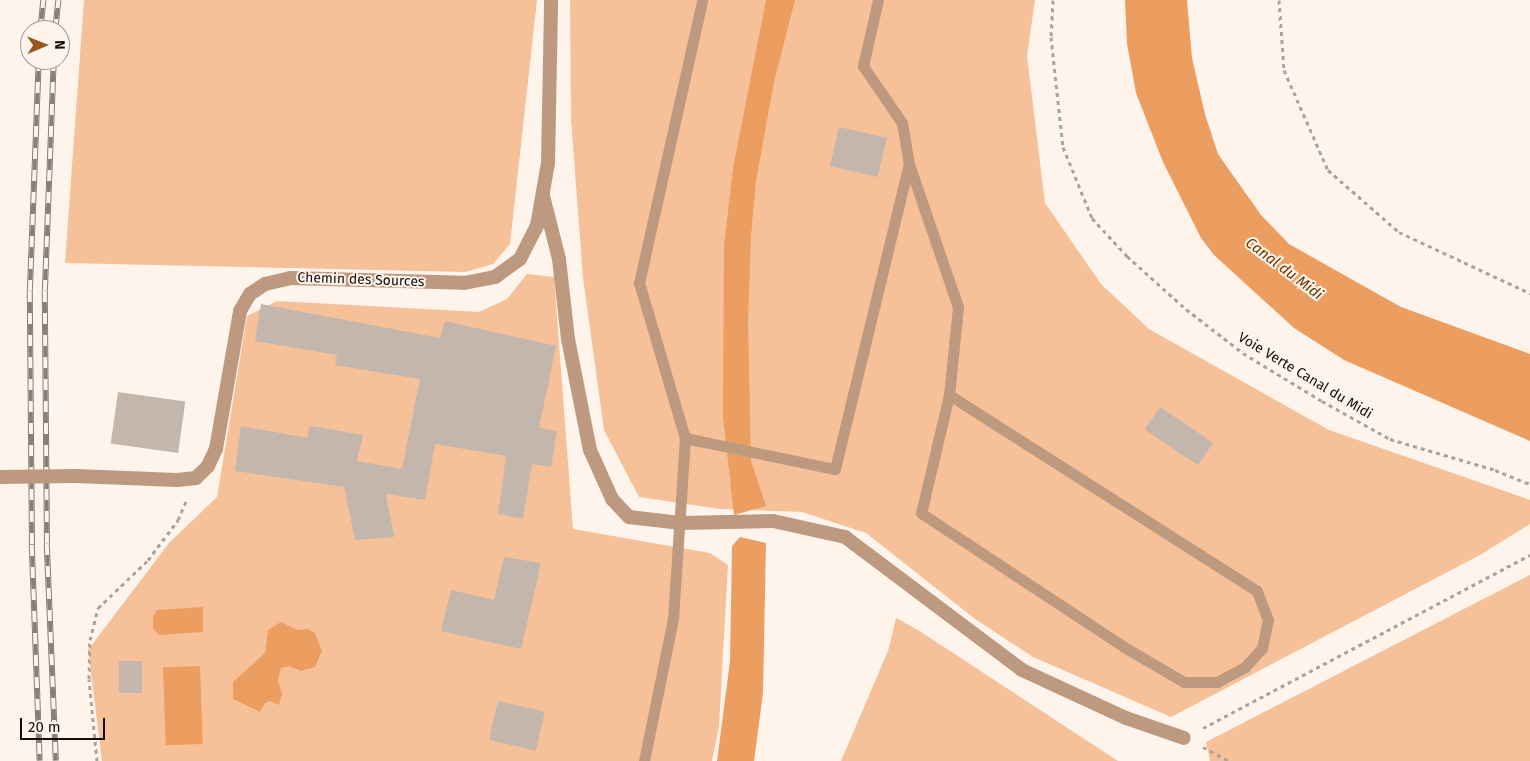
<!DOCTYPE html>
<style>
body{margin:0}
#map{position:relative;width:1530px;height:761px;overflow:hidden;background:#fff4ec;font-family:"Fira Sans",sans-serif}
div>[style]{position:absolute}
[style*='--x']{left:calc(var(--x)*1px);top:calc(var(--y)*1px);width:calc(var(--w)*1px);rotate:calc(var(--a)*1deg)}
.green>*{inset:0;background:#f6c098}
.water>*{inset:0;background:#ec9e60;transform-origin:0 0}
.building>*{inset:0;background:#c3b6ad;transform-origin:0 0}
.path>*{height:3px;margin-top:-1.5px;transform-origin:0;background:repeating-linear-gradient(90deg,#aba29c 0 4px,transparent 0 8px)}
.service>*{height:11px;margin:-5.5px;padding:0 5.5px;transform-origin:5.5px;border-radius:5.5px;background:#bc997f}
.minor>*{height:14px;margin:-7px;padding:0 7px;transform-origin:7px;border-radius:7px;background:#bc997f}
.rail>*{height:5.5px;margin-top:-2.75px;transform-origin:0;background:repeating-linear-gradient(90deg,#fff4ec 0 11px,#877f7a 0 22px);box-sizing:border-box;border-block:1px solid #877f7a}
.minor-bridge>*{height:14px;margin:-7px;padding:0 7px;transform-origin:7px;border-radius:7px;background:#bc997f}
span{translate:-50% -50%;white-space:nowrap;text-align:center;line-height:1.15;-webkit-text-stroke:4px #fff4ec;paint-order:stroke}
.street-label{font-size:14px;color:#130e0b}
.water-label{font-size:15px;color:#6a3806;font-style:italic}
.north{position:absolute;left:20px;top:20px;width:50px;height:50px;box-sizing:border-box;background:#fff4ec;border:1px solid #a19892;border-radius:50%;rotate:89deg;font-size:14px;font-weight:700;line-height:20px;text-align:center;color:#130e0b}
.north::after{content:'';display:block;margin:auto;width:18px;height:22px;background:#97571f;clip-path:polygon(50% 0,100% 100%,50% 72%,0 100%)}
.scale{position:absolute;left:20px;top:718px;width:85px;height:22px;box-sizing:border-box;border:2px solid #130e0b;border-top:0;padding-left:6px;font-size:15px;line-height:18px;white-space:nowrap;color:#130e0b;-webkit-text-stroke:4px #fff4ec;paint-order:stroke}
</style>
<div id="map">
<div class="green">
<div style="clip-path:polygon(84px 0,537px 0,510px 244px,493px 264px,465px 272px,65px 263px)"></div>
<div style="clip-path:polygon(570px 0,1035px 0,1027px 56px,1045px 203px,1101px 284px,1149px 329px,1329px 430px,1530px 500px,1530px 524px,1480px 555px,1171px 717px,1033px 657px,975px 619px,866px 533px,802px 512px,720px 509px,639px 497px,604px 430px,583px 278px,571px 119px)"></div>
<div style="clip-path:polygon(527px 274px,554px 277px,573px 529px,710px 553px,728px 565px,719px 727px,712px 761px,102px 761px,88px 650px,169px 543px,217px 497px,247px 316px,277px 301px,479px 312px,507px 299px)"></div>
<div style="clip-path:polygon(1530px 575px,1530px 761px,1210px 761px,1206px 742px)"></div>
<div style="clip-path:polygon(896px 618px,918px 630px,1118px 761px,841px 761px,888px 651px)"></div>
</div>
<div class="water">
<div style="clip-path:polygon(766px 0,795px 0,774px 82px,756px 181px,751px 236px,748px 322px,751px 461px,766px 506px,734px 515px,723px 416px,724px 246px,733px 168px)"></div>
<div style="clip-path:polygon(1125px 0,1187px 0,1192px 58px,1205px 114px,1218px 154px,1261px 215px,1289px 244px,1401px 307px,1530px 354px,1530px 441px,1344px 360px,1294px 328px,1214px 255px,1201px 238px,1163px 162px,1136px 93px,1127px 44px)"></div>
<div style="clip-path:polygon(740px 537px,766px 543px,763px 693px,754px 761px,717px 761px,730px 661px,732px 546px)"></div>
<div style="clip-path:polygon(203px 607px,203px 632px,160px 635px,153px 629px,153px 616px,157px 610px)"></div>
<div style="clip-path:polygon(281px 622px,297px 630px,308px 629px,315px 633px,322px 651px,315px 667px,301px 671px,289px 666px,281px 668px,278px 680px,282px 694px,279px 705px,270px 701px,265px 703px,260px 712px,233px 699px,233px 682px,265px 653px,268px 630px)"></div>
<div style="left:200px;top:666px;width:78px;height:37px;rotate:88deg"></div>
</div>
<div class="building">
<div style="left:839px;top:127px;width:49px;height:40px;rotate:13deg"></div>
<div style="clip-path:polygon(261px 304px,440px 338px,445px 321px,556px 346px,539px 428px,557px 431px,551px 467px,532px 464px,523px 519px,498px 514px,506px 456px,435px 444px,425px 500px,386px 494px,394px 537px,355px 540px,344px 487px,235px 471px,241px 426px,307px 438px,310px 426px,363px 435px,357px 461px,402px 469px,420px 379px,335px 365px,337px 355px,255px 341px)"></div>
<div style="left:118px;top:392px;width:68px;height:52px;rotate:8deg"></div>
<div style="left:1160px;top:407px;width:64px;height:27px;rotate:34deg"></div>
<div style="clip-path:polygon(504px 557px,541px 563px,521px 649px,441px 631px,451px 590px,494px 600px)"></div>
<div style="left:119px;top:661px;width:23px;height:32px"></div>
<div style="left:498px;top:701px;width:48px;height:40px;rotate:13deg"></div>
</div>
<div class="path">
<div style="--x:1053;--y:0;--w:37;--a:93"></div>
<div style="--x:1051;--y:37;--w:111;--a:83.8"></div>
<div style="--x:1063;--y:147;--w:77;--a:67.8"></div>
<div style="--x:1092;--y:218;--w:52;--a:47.4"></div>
<div style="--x:1127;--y:256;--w:79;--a:41.9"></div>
<div style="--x:1186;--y:309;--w:72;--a:37.7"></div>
<div style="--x:1243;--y:353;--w:92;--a:31.3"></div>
<div style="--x:1322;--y:401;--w:78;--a:29.2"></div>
<div style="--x:1390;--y:439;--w:109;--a:16.4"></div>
<div style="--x:1495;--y:470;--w:38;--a:22"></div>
<div style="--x:1279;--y:0;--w:70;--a:85.9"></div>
<div style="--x:1284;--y:70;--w:109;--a:66.3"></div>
<div style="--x:1328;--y:170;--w:94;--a:41.1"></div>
<div style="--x:1399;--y:232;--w:145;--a:25"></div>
<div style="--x:1203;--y:728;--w:370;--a:-27.9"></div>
<div style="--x:1203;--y:747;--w:30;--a:28"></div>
<div style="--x:97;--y:761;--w:82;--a:-95.6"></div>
<div style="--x:89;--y:679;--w:39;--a:-89"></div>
<div style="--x:90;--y:640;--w:33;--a:-76"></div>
<div style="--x:98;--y:608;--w:69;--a:-43.8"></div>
<div style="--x:148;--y:560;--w:50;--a:-53.1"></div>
<div style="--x:178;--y:520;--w:23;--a:-67"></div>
</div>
<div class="service">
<div style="--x:878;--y:0;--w:68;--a:102.8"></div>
<div style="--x:863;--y:66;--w:69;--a:55.6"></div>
<div style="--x:902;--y:123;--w:42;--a:80.3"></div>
<div style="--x:909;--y:164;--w:151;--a:71.1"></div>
<div style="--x:958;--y:307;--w:88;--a:95.8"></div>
<div style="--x:949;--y:395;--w:121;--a:103.3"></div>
<div style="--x:921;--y:513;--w:243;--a:33.4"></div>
<div style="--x:1124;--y:647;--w:69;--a:30.3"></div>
<div style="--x:1184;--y:682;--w:33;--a:0"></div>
<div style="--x:1217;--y:682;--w:32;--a:-28"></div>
<div style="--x:1245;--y:667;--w:25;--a:-48"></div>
<div style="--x:1262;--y:648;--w:29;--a:-78"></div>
<div style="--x:1268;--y:620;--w:31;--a:-111"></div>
<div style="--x:1257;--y:591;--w:365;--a:-147.5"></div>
<div style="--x:685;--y:438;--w:162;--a:-106.5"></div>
<div style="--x:639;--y:283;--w:290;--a:-77.4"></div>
<div style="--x:644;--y:761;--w:145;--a:-78.5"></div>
<div style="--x:673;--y:619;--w:181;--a:-86.2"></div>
<div style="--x:685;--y:438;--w:153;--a:11.7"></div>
<div style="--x:835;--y:469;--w:314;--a:-76.4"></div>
</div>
<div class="minor">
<div style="--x:543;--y:196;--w:65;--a:75.7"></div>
<div style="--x:559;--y:259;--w:81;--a:83.6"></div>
<div style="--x:568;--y:339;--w:113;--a:78.8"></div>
<div style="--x:590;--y:450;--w:54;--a:65.8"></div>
<div style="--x:612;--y:499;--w:25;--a:47"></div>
<div style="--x:629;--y:517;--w:52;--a:6.6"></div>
<div style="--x:681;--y:523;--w:92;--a:-1.2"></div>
<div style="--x:773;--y:521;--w:74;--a:12.5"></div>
<div style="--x:845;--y:537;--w:221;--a:36.9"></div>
<div style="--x:1022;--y:670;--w:115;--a:24.8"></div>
<div style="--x:1126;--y:718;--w:61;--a:19"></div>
<div style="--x:76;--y:476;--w:101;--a:2.3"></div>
<div style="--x:177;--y:480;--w:19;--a:-6"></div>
<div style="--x:196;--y:478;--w:17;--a:-45"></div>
<div style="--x:208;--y:466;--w:19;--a:-65"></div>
<div style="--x:216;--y:449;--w:140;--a:-80.1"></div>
<div style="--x:240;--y:311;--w:20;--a:-60"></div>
<div style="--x:250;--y:294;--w:18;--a:-34"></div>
<div style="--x:265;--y:284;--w:26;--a:-13"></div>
<div style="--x:290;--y:278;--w:174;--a:1.6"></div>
<div style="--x:464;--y:283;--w:32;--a:-11"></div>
<div style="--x:495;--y:277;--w:31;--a:-36"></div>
<div style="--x:520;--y:259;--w:37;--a:-63"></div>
<div style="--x:537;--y:226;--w:64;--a:-80.1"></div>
<div style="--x:548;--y:163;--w:163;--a:-88.9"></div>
</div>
<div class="rail">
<div style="--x:40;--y:30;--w:30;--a:-84"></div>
<div style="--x:55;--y:30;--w:30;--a:-84"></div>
<div style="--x:39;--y:60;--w:231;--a:92.2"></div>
<div style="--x:30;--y:291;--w:254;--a:89.5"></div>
<div style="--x:32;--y:545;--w:216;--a:87.9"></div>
<div style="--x:54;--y:60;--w:231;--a:92.2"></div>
<div style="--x:45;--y:291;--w:253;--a:89.5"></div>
<div style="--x:47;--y:544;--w:217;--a:87.6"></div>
</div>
<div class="minor-bridge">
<div style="--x:0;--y:477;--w:76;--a:-0.8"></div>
</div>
<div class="street-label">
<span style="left:361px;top:280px;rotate:2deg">Chemin des Sources</span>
<span style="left:1305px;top:376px;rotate:31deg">Voie Verte Canal du Midi</span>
</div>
<div class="water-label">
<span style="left:1284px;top:269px;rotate:37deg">Canal du Midi</span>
</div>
<div class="north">N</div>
<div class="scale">20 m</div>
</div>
